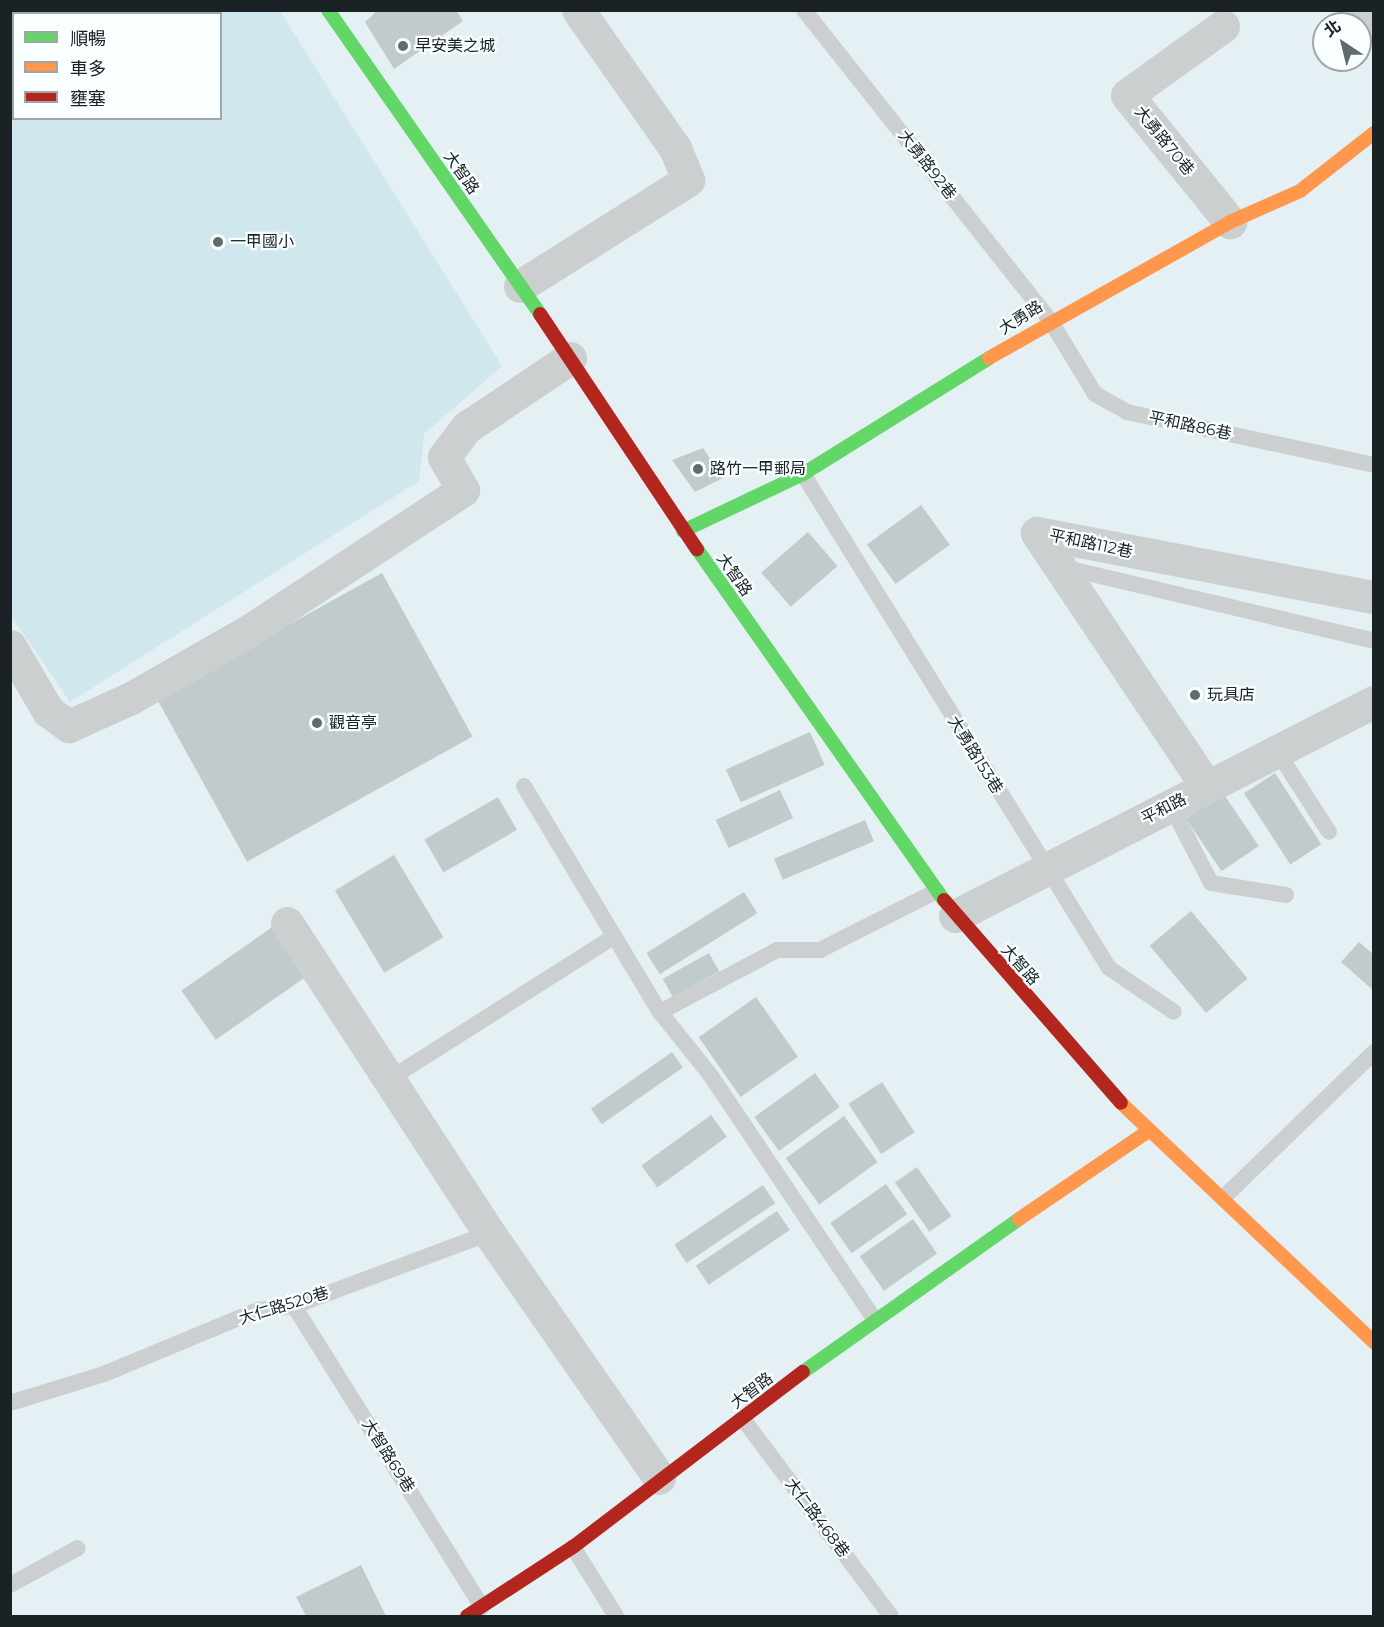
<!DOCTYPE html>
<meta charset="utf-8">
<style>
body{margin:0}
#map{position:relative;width:1384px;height:1627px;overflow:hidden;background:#e4f0f4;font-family:Montserrat,"Noto Sans TC",sans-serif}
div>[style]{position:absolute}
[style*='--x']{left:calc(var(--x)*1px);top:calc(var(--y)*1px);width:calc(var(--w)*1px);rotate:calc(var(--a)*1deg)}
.built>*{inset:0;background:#d0e7ee}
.building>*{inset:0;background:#c1cbcc;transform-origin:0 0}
.lane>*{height:16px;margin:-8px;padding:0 8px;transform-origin:8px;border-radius:8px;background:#cccfcf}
.street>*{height:33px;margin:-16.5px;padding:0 16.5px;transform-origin:16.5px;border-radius:16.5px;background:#cccfcf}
.fast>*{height:14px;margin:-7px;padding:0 7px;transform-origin:7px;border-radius:7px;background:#63d668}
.slow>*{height:14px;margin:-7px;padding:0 7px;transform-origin:7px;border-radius:7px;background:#ff974d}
.jam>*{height:14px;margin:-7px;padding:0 7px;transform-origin:7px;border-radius:7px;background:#b3261e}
.dots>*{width:16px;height:16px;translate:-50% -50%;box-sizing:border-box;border:3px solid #f9feff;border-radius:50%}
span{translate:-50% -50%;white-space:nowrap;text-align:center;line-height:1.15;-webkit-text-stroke:4.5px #f9feff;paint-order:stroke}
.poi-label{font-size:16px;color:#1a2225}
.left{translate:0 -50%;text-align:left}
.street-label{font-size:16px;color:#1a2225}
.frame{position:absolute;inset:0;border:12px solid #1a2225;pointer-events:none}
.legend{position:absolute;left:12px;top:12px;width:210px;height:108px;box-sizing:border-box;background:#f9feff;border:2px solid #a0a6a8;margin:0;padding:8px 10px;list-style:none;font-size:18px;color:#1a2225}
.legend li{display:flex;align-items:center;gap:12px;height:30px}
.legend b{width:30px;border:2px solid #a0a6a8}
.north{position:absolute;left:1312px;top:12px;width:60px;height:60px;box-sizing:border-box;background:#f9feff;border:2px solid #a0a6a8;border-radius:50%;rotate:325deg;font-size:16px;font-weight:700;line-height:24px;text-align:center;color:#1a2225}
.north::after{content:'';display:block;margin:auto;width:21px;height:27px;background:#616a6d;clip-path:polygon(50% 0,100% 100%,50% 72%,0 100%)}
</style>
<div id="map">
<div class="built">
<div style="clip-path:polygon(evenodd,11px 11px,280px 11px,502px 366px,424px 434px,419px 481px,70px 702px,11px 616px,11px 11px,14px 14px,220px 14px,220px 118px,14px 118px,14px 14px)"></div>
</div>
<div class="building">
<div style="clip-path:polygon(378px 10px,456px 10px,463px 21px,394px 69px,365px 22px)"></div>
<div style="clip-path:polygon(703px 448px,723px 478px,695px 492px,672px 460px)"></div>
<div style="left:921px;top:505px;width:49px;height:67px;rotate:54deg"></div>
<div style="left:808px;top:532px;width:45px;height:62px;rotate:49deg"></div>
<div style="left:382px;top:573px;width:187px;height:258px;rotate:61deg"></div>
<div style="left:810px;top:732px;width:36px;height:92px;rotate:66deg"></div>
<div style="left:1275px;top:773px;width:85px;height:37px;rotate:57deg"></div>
<div style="left:780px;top:790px;width:31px;height:71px;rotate:65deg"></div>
<div style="left:1223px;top:793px;width:64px;height:45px;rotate:56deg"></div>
<div style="left:498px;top:797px;width:38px;height:85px;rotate:60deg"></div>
<div style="left:865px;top:820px;width:23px;height:99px;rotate:67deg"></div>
<div style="left:394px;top:855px;width:96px;height:69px;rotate:59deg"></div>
<div style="left:744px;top:892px;width:25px;height:115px;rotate:58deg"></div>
<div style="left:1191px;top:911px;width:88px;height:54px;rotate:50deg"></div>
<div style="left:278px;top:923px;width:60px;height:118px;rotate:55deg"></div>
<div style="clip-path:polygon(1359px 942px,1374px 955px,1374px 991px,1341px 962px)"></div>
<div style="left:709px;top:953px;width:21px;height:53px;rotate:61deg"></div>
<div style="left:756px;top:997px;width:73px;height:70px;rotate:55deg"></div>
<div style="left:672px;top:1052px;width:19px;height:99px;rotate:55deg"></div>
<div style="left:815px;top:1073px;width:42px;height:75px;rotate:54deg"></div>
<div style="left:882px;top:1082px;width:60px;height:40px;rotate:57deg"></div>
<div style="left:711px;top:1115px;width:27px;height:86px;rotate:54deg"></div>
<div style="left:844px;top:1116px;width:57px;height:72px;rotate:54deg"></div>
<div style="left:917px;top:1167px;width:60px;height:27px;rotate:55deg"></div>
<div style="left:886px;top:1184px;width:37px;height:68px;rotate:55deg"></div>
<div style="left:763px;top:1185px;width:22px;height:107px;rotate:56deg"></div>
<div style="left:777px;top:1211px;width:23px;height:98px;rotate:56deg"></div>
<div style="left:913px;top:1219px;width:42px;height:65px;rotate:55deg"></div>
<div style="clip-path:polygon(361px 1565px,386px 1616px,306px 1616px,296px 1597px)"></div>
</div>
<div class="lane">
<div style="--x:804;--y:10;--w:396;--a:51.6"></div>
<div style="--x:1050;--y:320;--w:87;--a:58.7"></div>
<div style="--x:1095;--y:394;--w:37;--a:29"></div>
<div style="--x:1127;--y:412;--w:253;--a:12.1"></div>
<div style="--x:803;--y:474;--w:581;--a:58.22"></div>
<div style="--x:1109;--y:968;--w:78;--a:34.1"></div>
<div style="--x:1062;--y:567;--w:321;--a:13.3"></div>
<div style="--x:1277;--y:751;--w:96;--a:57.3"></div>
<div style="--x:524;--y:786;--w:264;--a:59"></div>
<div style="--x:660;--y:1012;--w:82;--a:51.4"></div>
<div style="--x:711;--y:1076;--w:293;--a:56.1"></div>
<div style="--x:1171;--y:806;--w:87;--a:62.5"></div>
<div style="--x:1211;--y:883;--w:76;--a:9.1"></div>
<div style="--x:660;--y:1012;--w:132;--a:-27.9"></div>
<div style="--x:777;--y:950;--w:43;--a:0"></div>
<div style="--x:820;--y:950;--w:131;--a:-26.8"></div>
<div style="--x:388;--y:1080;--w:265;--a:-32.4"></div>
<div style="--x:1223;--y:1198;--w:210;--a:-44"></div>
<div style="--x:294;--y:1306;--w:355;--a:58"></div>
<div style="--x:10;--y:1403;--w:98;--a:-17.1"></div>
<div style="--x:104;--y:1374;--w:167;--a:-22.6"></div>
<div style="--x:258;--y:1310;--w:36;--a:-6"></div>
<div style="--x:294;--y:1306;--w:208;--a:-20.5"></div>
<div style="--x:743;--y:1419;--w:246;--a:53.1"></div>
<div style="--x:573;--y:1547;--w:81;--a:58.1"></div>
<div style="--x:10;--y:1585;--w:77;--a:-28.6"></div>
</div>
<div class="street">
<div style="--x:1360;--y:10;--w:23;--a:52"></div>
<div style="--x:1223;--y:26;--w:118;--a:144.3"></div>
<div style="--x:1127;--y:95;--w:164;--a:51"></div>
<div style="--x:520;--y:286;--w:199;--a:-32.2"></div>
<div style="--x:688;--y:180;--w:35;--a:-112"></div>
<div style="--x:675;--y:148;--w:169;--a:-125.1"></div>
<div style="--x:10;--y:646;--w:75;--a:59.7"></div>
<div style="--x:48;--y:711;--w:26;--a:36"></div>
<div style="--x:69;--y:726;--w:68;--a:-24.3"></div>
<div style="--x:131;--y:698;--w:137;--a:-29.7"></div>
<div style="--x:250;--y:630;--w:255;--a:-33.3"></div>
<div style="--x:463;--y:490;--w:38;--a:-120"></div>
<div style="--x:444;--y:457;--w:38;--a:-53"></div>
<div style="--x:467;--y:427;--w:124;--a:-33.8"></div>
<div style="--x:1207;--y:787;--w:306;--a:-123.8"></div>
<div style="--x:1037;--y:533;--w:343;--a:10.8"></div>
<div style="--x:955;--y:916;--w:470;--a:-27.1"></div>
<div style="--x:287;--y:923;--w:370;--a:56.9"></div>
<div style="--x:489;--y:1233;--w:298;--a:55.2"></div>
</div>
<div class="fast">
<div style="--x:328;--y:10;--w:371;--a:55.1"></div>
<div style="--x:683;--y:531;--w:133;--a:-25.4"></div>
<div style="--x:803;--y:474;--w:219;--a:-31.9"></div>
<div style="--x:697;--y:549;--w:429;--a:54.9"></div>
<div style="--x:803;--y:1372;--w:265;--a:-35.3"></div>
</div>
<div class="slow">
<div style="--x:989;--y:358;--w:277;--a:-29.4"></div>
<div style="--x:1230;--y:222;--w:77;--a:-23.9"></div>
<div style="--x:1300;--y:191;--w:94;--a:-38.1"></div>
<div style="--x:1121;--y:1103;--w:348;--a:43.4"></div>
<div style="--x:1019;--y:1219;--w:155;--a:-34.2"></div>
</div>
<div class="jam">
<div style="--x:540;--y:314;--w:283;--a:56.3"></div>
<div style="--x:944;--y:900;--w:269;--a:48.9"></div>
<div style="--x:467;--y:1616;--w:126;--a:-33.1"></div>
<div style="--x:573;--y:1547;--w:289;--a:-37.3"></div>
</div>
<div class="dots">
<div style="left:403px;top:46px;background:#616a6d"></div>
<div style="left:218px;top:242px;background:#616a6d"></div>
<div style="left:698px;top:469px;background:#616a6d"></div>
<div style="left:1195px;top:695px;background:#616a6d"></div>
<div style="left:317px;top:723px;background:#616a6d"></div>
</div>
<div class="poi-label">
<span class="left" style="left:415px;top:46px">早安美之城</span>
<span class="left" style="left:230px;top:242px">一甲國小</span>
<span class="left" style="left:710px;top:469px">路竹一甲郵局</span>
<span class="left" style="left:1207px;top:695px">玩具店</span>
<span class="left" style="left:329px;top:723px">觀音亭</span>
</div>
<div class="street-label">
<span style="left:1164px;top:141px;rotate:51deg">大勇路70巷</span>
<span style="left:927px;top:165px;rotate:52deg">大勇路92巷</span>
<span style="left:461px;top:173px;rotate:55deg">大智路</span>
<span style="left:1021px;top:318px;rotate:-32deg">大勇路</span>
<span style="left:1190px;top:426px;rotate:12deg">平和路86巷</span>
<span style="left:1091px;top:544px;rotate:12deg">平和路112巷</span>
<span style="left:734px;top:575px;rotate:55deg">大智路</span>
<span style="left:975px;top:755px;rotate:58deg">大勇路153巷</span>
<span style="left:1164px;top:809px;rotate:-27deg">平和路</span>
<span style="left:1020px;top:965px;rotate:49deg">大智路</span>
<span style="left:284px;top:1306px;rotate:-17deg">大仁路520巷</span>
<span style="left:752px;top:1391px;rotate:-37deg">大智路</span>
<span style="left:388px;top:1456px;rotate:58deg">大智路69巷</span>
<span style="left:817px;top:1518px;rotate:53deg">大仁路468巷</span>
</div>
<div class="frame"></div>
<ul class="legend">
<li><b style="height:8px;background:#63d668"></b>順暢</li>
<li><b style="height:8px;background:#ff974d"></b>車多</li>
<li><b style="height:8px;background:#b3261e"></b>壅塞</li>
</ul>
<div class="north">北</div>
</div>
